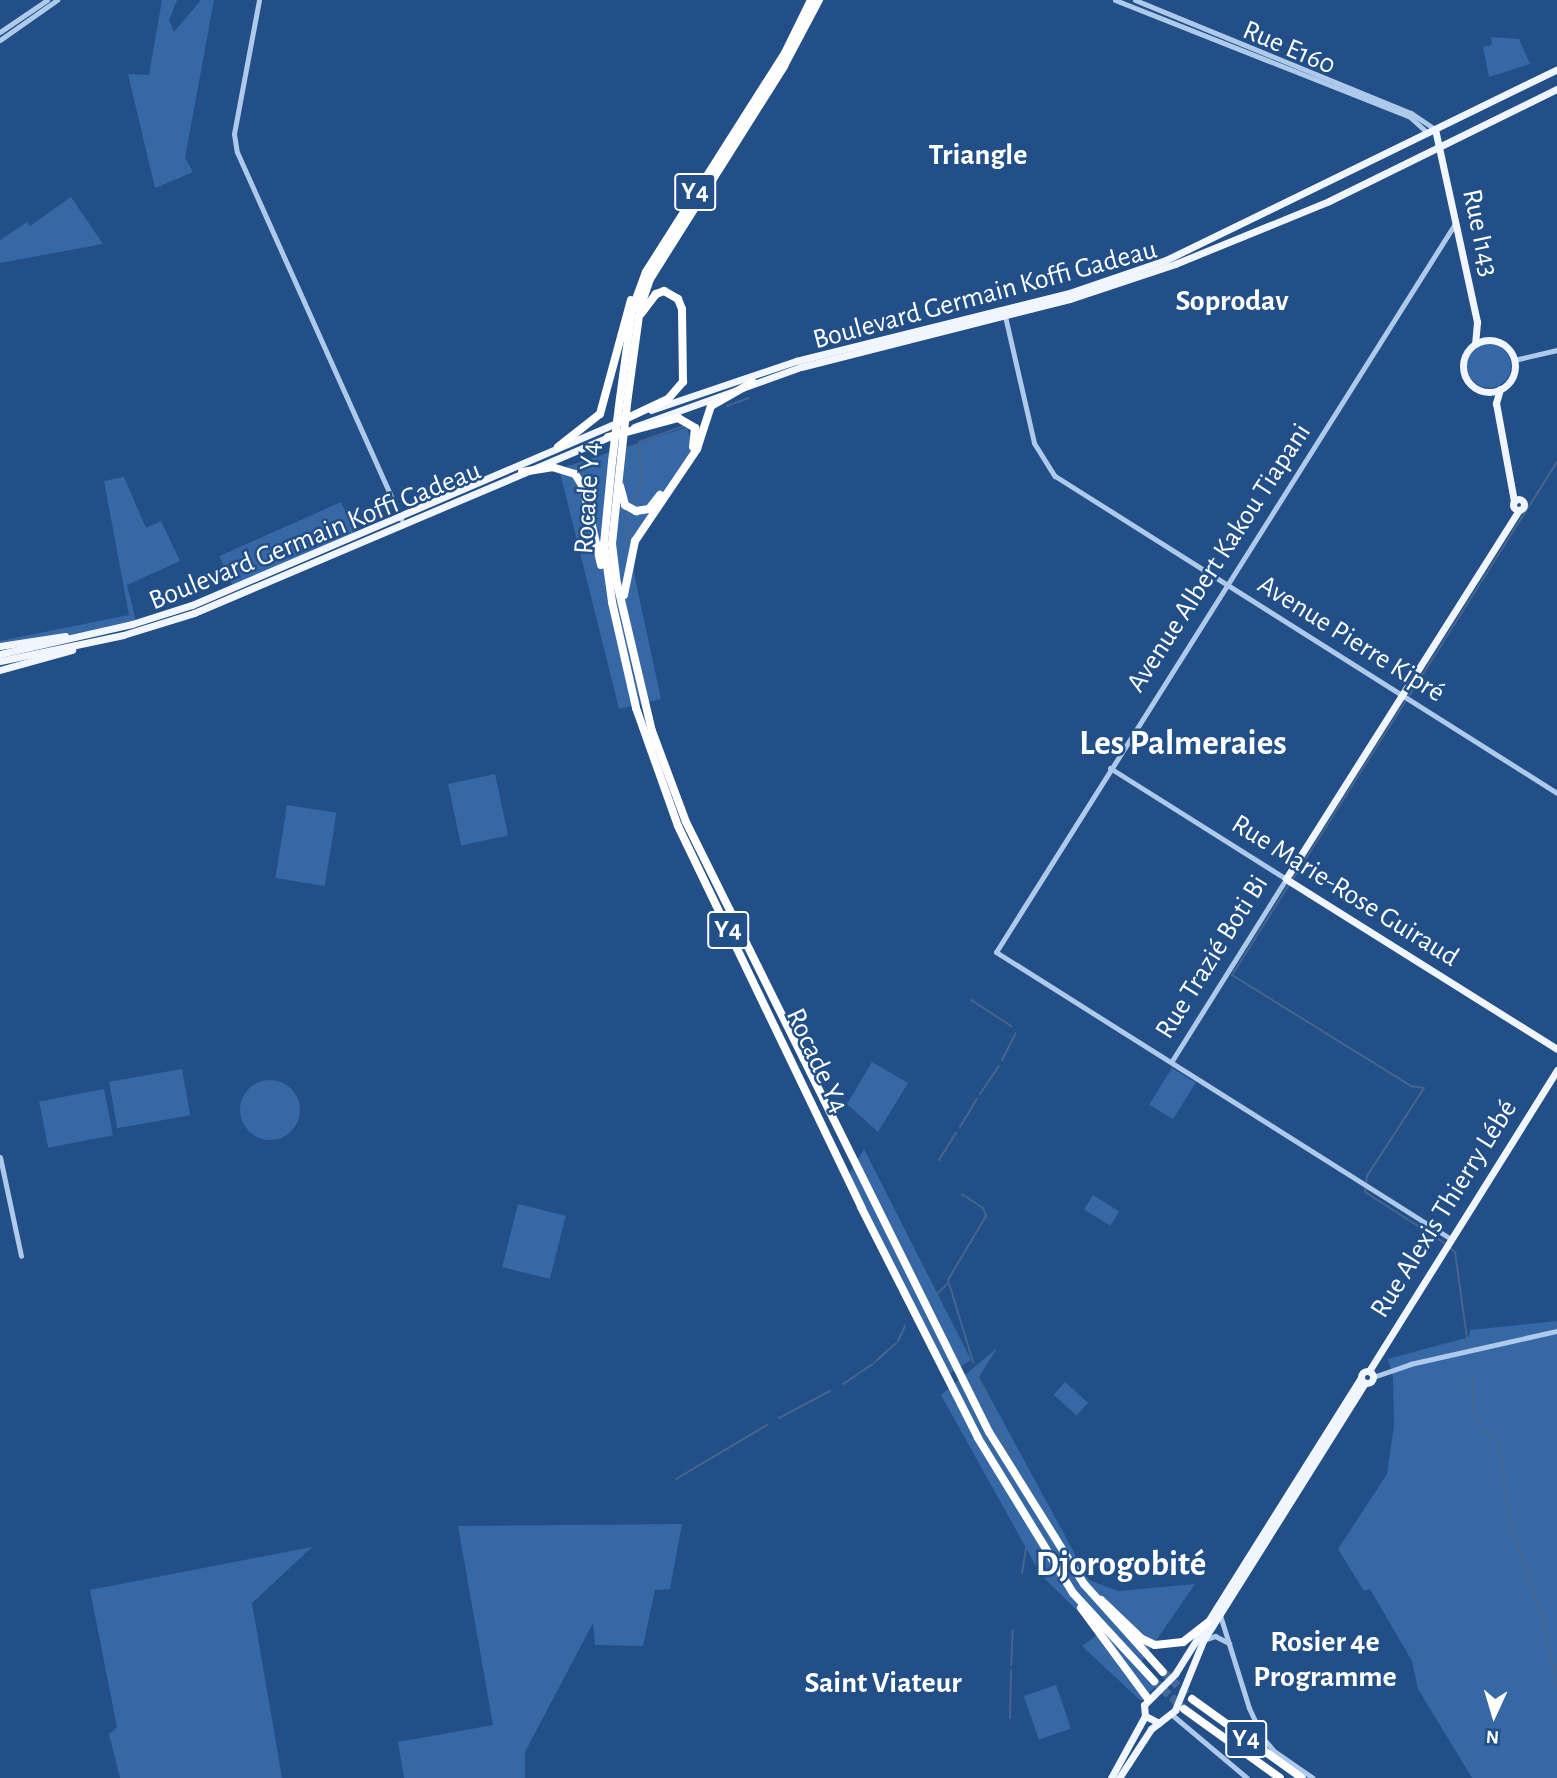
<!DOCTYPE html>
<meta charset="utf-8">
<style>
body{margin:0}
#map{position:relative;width:1557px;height:1778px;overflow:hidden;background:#224f88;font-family:"Alegreya Sans",sans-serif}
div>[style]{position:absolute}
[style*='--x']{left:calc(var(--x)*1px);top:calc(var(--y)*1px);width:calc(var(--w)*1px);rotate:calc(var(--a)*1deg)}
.green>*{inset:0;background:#3668a5;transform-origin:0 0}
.round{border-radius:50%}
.stream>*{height:2px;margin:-1px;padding:0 1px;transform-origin:1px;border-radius:1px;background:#45658e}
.highway-tunnel>*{height:8px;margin-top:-4px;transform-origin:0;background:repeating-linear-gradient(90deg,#43699a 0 8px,transparent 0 12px)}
.minor>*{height:5px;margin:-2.5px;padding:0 2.5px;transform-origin:2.5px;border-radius:2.5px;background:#aec9ea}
.major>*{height:7px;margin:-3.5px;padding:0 3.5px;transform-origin:3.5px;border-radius:3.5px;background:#f1f6fe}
.major>.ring{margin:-3.5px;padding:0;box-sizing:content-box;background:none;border:7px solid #f1f6fe;border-radius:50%}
.highway>*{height:8px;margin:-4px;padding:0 4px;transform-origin:4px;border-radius:4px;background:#fff}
.highway-bridge>*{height:8px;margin:-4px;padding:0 4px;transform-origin:4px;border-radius:4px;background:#fff}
span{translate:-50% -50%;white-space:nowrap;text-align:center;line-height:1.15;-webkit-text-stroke:5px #224f88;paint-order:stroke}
.shield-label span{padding:2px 5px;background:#224f88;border:2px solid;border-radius:5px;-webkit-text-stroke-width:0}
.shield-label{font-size:26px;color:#fff;font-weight:700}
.street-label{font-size:28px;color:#fff}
.neighbourhood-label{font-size:30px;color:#fff;font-weight:700}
.district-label{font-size:35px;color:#fff;font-weight:700}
.north{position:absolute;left:1459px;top:1680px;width:70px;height:70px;-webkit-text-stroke:5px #224f88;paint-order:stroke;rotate:184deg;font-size:19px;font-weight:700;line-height:28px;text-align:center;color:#fff}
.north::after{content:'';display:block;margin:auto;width:24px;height:32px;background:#fff;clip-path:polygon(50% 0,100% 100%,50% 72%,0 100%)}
</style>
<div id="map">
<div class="green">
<div style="clip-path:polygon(162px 0,177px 0,169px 20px,174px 32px,201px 0,214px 0,185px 158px,193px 172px,155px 188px,128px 74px,149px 75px)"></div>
<div style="clip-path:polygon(1491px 37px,1519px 39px,1530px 64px,1489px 77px,1483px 47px,1492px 45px)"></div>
<div style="clip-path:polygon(71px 197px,103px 244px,0 263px,0 240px,27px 222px,30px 226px)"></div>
<div class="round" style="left:1467px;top:344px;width:44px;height:44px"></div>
<div style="clip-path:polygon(687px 427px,694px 450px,638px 532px,635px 553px,634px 573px,661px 699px,619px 709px,559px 469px)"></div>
<div style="clip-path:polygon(124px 477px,146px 528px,161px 521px,180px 561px,127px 585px,136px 621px,0 650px,0 641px,129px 615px,104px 481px)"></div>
<div style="left:341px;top:502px;width:35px;height:133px;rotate:66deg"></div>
<div style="left:495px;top:774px;width:63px;height:48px;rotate:78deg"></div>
<div style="left:287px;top:805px;width:50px;height:74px;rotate:9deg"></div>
<div style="clip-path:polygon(872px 1062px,908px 1083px,878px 1132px,847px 1104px)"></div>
<div style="left:1172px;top:1068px;width:28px;height:43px;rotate:32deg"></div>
<div style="left:182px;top:1069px;width:47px;height:74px;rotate:80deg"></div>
<div class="round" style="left:240px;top:1080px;width:60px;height:60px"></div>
<div style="left:104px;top:1089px;width:47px;height:66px;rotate:79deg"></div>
<div style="clip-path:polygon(864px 1149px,971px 1360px,943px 1378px,845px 1181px)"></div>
<div style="left:1093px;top:1195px;width:31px;height:17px;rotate:32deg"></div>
<div style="left:518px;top:1204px;width:49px;height:65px;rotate:14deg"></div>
<div style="clip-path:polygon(1557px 1321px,1557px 1778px,1472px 1778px,1418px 1689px,1412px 1661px,1370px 1589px,1364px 1591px,1338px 1549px,1387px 1474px,1394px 1425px,1393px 1377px,1388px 1359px,1469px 1337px,1470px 1330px)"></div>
<div style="clip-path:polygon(997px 1348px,979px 1377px,1089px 1580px,1118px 1591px,1195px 1584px,1142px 1661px,1157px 1685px,1141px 1701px,1082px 1646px,1100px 1633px,1041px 1575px,941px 1395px)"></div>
<div style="left:1065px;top:1382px;width:31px;height:17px;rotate:42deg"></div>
<div style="clip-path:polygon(682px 1524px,670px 1589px,655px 1590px,643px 1646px,595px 1645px,593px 1623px,525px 1752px,525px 1778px,404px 1778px,398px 1742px,493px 1725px,458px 1526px)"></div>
<div style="clip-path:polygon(312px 1547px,252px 1603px,282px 1778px,120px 1778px,109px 1734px,117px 1727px,90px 1590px)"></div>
<div style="left:1056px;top:1685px;width:46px;height:34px;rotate:71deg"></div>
</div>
<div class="stream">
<div style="--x:727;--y:406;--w:23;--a:-20"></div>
<div style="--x:634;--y:503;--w:20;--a:-70"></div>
<div style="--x:641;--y:484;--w:42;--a:-92.7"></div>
<div style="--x:639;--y:442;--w:48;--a:-19.6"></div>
<div style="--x:627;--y:515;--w:28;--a:88"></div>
<div style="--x:1409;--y:696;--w:277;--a:-57.7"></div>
<div style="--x:1293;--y:879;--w:212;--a:-57.7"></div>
<div style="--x:1290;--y:883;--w:109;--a:122.2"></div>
<div style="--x:1232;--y:975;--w:211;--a:31.8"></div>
<div style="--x:1411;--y:1086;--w:13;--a:9"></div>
<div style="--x:1424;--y:1088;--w:105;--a:122.9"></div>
<div style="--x:1367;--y:1176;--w:16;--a:97"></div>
<div style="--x:1365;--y:1192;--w:94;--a:32.8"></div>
<div style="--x:971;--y:1000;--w:48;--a:33"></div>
<div style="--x:1002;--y:1060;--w:30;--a:-63"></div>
<div style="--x:980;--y:1094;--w:34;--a:-56"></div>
<div style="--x:960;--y:1127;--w:33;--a:-59"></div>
<div style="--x:939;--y:1160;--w:32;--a:-58"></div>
<div style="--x:962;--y:1194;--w:25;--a:34"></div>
<div style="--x:983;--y:1208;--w:9;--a:69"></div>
<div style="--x:986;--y:1216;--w:74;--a:120.7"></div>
<div style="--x:948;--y:1280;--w:86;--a:73"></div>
<div style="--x:1449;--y:1247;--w:8;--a:40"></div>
<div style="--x:1455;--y:1252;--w:95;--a:82.1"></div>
<div style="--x:934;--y:1297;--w:20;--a:-45"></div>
<div style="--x:898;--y:1341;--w:17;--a:-65"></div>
<div style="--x:875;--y:1362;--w:28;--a:-42"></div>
<div style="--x:975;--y:1370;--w:101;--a:68"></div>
<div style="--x:1472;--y:1373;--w:40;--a:87.1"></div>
<div style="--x:1474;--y:1413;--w:19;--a:62"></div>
<div style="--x:1483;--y:1430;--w:21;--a:39"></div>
<div style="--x:1499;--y:1443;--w:84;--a:81.8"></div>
<div style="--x:1511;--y:1526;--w:102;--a:71"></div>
<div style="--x:1544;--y:1622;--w:66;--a:78.7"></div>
<div style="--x:843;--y:1384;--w:36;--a:-34"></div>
<div style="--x:779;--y:1418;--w:58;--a:-27.9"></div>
<div style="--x:676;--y:1479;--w:106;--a:-30.7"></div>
<div style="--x:1022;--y:1573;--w:25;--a:-81"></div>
<div style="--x:1011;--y:1665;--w:35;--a:-87"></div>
<div style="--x:1010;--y:1718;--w:48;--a:-88.8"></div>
</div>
<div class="highway-tunnel">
<div style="--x:1163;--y:1672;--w:40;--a:43"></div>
<div style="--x:1154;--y:1681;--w:40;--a:43"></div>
</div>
<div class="minor">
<div style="--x:259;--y:0;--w:136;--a:100.6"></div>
<div style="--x:234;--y:134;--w:18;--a:81"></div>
<div style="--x:237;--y:152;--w:402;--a:65.9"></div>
<div style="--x:1115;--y:0;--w:317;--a:21.6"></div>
<div style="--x:1410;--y:117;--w:24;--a:42"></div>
<div style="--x:1135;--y:0;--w:298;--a:22.3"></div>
<div style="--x:1411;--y:113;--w:29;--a:34"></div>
<div style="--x:0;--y:32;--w:57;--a:-34.2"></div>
<div style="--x:0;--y:40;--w:70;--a:-35.1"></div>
<div style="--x:1005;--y:316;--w:130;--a:77.1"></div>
<div style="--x:1034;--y:443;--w:39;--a:58"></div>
<div style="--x:1055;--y:476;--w:594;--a:32.27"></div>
<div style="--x:1514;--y:360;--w:44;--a:-13.1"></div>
<div style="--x:1110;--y:768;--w:208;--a:32.2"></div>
<div style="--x:1286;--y:879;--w:216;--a:122.1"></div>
<div style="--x:0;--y:1157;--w:101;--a:78"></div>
<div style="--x:1451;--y:1239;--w:538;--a:-147.76"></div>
<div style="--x:996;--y:952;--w:863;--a:-57.78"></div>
<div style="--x:1373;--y:1377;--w:39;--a:-19"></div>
<div style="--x:1410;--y:1364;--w:151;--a:-12.7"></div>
<div style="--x:1220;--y:1615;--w:97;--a:72.7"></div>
<div style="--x:1249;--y:1708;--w:33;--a:65"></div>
<div style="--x:1263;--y:1738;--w:17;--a:50"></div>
<div style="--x:1274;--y:1751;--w:47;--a:34.7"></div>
<div style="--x:1204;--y:1640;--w:12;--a:-20"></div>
<div style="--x:1215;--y:1636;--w:16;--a:27"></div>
<div style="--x:1171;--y:1714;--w:99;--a:40.1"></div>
</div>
<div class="major">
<div style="--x:1435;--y:129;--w:198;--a:77.7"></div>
<div style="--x:1477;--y:322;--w:22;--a:95"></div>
<div class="ring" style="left:1463px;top:340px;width:45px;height:45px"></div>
<div style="--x:1500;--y:389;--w:15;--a:106"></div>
<div style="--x:1496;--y:403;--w:100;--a:79.6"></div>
<div style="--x:651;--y:410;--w:153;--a:-18.7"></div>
<div style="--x:796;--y:361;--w:284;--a:-14"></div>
<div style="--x:1072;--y:292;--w:99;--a:-18.8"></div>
<div style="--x:1166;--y:260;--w:435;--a:-26"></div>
<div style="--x:634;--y:427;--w:177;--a:-19.8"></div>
<div style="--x:801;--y:367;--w:277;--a:-14.2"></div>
<div style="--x:1070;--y:299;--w:111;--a:-18.4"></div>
<div style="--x:1175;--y:264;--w:166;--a:-22.2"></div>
<div style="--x:1329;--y:201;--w:254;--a:-26.2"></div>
<div class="ring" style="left:1513.5px;top:499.5px;width:4px;height:4px"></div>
<div style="--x:1519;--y:510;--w:436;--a:122.3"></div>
<div style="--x:1286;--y:879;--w:320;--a:32.1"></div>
<div style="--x:0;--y:646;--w:66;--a:-8.7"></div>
<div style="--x:0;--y:654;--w:135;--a:-12.8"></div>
<div style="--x:132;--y:624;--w:63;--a:-17.6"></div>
<div style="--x:192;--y:605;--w:465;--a:-23.2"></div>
<div style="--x:0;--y:661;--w:126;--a:-11.9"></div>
<div style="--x:123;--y:635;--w:74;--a:-17.2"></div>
<div style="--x:194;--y:613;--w:455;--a:-23"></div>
<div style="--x:0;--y:670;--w:75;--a:-15.5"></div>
<div class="ring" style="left:1361px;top:1371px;width:5px;height:5px"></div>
<div style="--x:1369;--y:1371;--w:355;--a:-58"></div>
<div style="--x:1159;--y:1723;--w:16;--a:-153"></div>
<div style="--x:1145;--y:1716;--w:11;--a:-95"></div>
<div style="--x:1144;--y:1705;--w:44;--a:-45"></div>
<div style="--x:1175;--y:1674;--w:350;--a:-57.9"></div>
<div style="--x:1111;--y:1778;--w:71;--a:-61.3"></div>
<div style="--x:1119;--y:1778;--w:59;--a:-56.9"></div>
<div style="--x:1151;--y:1729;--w:31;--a:-38"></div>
<div style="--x:1175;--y:1710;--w:74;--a:-67.9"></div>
<div style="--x:1203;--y:1641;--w:305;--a:-57.9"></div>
</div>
<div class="highway">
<div style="--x:628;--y:396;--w:89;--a:-82.2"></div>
<div style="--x:640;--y:308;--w:31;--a:-71"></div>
<div style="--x:650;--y:279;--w:252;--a:-57.8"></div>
<div style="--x:784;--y:66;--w:75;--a:-62.1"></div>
<div style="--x:620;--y:398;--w:89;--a:-82.2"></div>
<div style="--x:632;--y:310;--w:40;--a:-69.8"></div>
<div style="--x:646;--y:272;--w:259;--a:-57.6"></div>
<div style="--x:785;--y:53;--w:59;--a:-63.9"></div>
<div style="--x:621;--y:421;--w:52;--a:-25.1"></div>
<div style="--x:668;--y:399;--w:23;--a:-49"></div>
<div style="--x:683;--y:382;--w:73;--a:-90.8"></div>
<div style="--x:682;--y:309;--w:11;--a:-112"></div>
<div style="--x:678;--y:299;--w:16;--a:-150"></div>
<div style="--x:664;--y:291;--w:9;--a:159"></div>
<div style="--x:656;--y:294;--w:25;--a:127"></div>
<div style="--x:608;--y:437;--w:73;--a:-15.2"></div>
<div style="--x:678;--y:418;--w:20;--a:30"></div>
<div style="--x:695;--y:428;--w:19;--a:96"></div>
<div style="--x:558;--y:447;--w:53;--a:-38.2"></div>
<div style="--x:600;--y:414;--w:118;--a:-74.8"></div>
<div style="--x:621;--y:458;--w:86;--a:96"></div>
<div style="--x:612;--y:544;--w:35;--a:83"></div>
<div style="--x:616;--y:579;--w:156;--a:76.7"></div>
<div style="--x:652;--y:731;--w:97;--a:69.5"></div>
<div style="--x:686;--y:822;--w:681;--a:63.59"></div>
<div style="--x:989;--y:1432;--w:179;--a:58"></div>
<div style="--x:1084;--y:1584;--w:118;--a:48.1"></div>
<div style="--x:612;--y:462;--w:82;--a:95.6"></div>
<div style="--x:604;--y:544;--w:59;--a:82.1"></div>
<div style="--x:612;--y:602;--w:109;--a:77.2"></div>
<div style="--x:636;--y:708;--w:125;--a:70.4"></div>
<div style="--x:678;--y:826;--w:423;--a:64.3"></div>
<div style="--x:861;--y:1207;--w:259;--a:63.1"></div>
<div style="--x:978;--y:1438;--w:182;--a:58.5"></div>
<div style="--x:1073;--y:1593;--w:120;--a:47.4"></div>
<div style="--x:522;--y:472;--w:30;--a:-9"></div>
<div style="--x:552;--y:467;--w:24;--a:17"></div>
<div style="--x:575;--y:474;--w:15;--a:58"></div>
<div style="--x:583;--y:487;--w:80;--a:77"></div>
<div style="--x:620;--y:486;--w:20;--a:75"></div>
<div style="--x:625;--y:505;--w:13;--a:29"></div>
<div style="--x:636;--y:511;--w:13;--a:-9"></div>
<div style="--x:649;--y:509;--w:18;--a:-52"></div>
<div style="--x:624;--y:595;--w:55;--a:-78.5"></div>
<div style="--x:635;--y:541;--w:111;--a:-56"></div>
<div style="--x:697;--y:449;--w:45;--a:-72"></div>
<div style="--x:711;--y:406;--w:48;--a:-29.7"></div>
<div style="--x:1101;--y:1600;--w:57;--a:43.6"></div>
<div style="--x:1142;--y:1639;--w:14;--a:25"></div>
<div style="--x:1155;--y:1645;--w:28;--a:-6"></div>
<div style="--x:1183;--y:1642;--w:31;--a:-38"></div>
<div style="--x:1081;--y:1608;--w:113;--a:53.6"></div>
<div style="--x:1192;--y:1699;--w:135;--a:35.7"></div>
<div style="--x:1184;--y:1709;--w:118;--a:35.7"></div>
</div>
<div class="highway-bridge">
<div style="--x:621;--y:458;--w:62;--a:-83.6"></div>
<div style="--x:612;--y:462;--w:64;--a:-82.9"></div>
</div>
<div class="shield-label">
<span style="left:695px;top:192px">Y4</span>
<span style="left:728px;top:930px">Y4</span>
<span style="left:1246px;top:1739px">Y4</span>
</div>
<div class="street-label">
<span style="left:1289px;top:48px;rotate:23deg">Rue E160</span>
<span style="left:1480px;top:233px;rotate:78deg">Rue I143</span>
<span style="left:985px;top:295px;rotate:-15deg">Boulevard Germain Koffi Gadeau</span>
<span style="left:588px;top:498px;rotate:-86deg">Rocade Y4</span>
<span style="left:315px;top:536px;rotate:-22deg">Boulevard Germain Koffi Gadeau</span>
<span style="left:1219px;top:558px;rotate:-57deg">Avenue Albert Kakou Tiapani</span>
<span style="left:1351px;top:639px;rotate:32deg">Avenue Pierre Kipré</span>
<span style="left:1345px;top:891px;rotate:32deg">Rue Marie-Rose Guiraud</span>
<span style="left:1212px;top:957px;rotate:-58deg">Rue Trazié Boti Bi</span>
<span style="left:817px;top:1061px;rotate:65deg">Rocade Y4</span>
<span style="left:1444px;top:1209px;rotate:-58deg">Rue Alexis Thierry Lébé</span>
</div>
<div class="neighbourhood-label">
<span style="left:978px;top:155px">Triangle</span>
<span style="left:1232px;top:301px">Soprodav</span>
<span style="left:1325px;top:1659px">Rosier 4e<br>Programme</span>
<span style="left:883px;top:1683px">Saint Viateur</span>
</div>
<div class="district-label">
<span style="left:1183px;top:744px">Les Palmeraies</span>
<span style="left:1121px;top:1565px">Djorogobité</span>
</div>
<div class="north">N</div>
</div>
